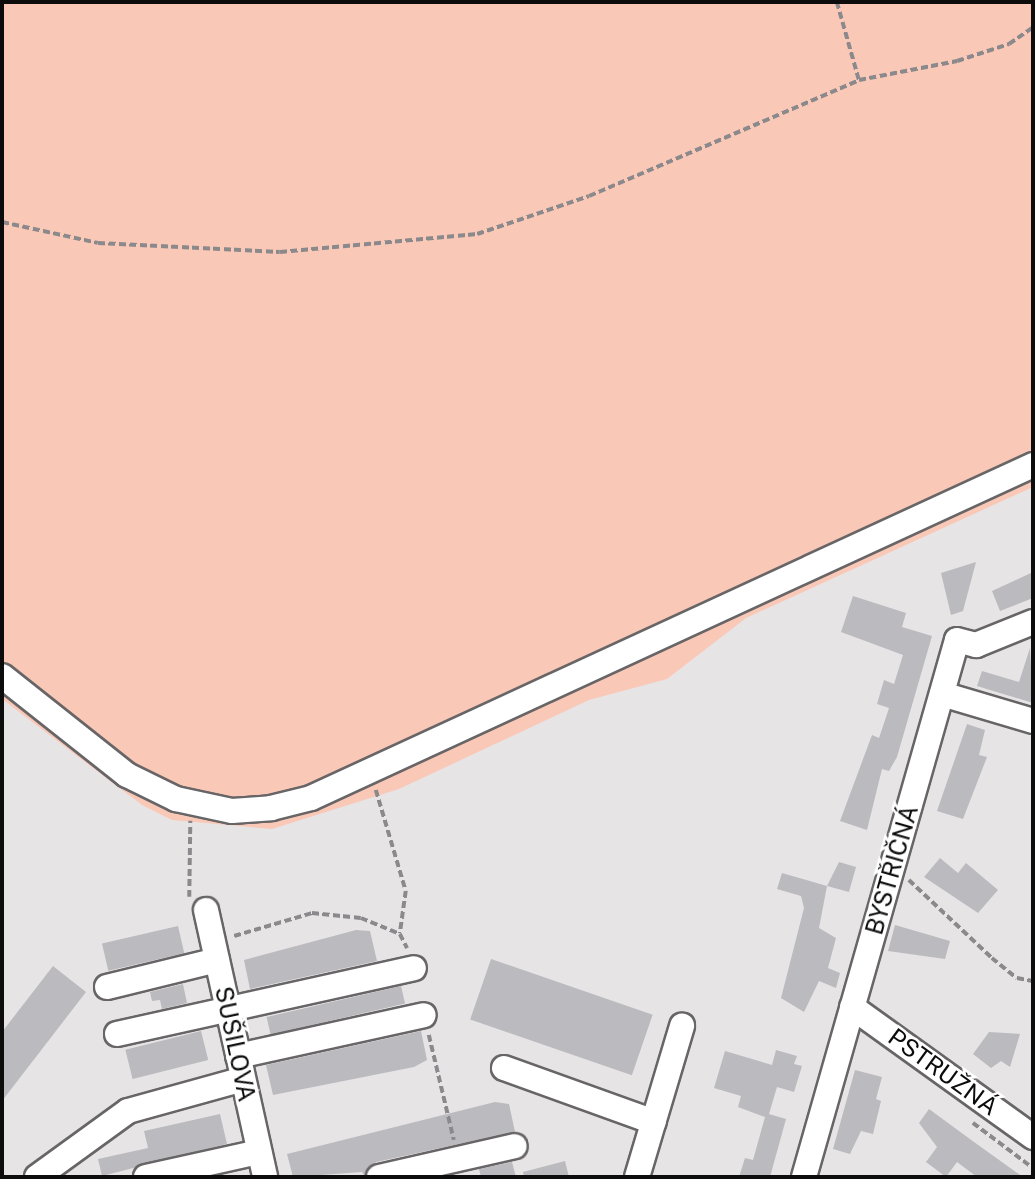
<!DOCTYPE html>
<meta charset="utf-8">
<style>
body{margin:0}
#map{position:relative;width:1035px;height:1179px;overflow:hidden;background:#e7e4e6;font-family:"Public Sans",sans-serif}
div>[style]{position:absolute}
[style*='--x']{left:calc(var(--x)*1px);top:calc(var(--y)*1px);width:calc(var(--w)*1px);rotate:calc(var(--a)*1deg)}
.green>*{inset:0;background:#f9c8b6}
.building>*{inset:0;background:#bbbabe;transform-origin:0 0}
.path>*{height:3.5px;margin-top:-1.75px;transform-origin:0;background:repeating-linear-gradient(90deg,#8b898b 0 7px,transparent 0 10.5px)}
.roads{filter:drop-shadow(2px 0 #686567) drop-shadow(-2px 0 #686567) drop-shadow(0 2px #686567) drop-shadow(0 -2px #686567)}
.minor>*{height:24px;margin:-12px;padding:0 12px;transform-origin:12px;border-radius:12px;background:#fff}
span{translate:-50% -50%;white-space:nowrap;text-align:center;line-height:1.15;-webkit-text-stroke:5px #fff;paint-order:stroke}
.street-label{font-size:24px;color:#0d0c0d}
.frame{position:absolute;inset:0;border:4px solid #0d0c0d;pointer-events:none}
</style>
<div id="map">
<div class="green">
<div style="clip-path:polygon(2px 2px,1033px 2px,1033px 487px,746px 618px,667px 679px,589px 700px,399px 789px,272px 829px,172px 820px,142px 805px,2px 699px)"></div>
</div>
<div class="building">
<div style="clip-path:polygon(976px 562px,963px 611px,951px 615px,941px 573px)"></div>
<div style="clip-path:polygon(1033px 572px,1033px 598px,1000px 611px,992px 591px)"></div>
<div style="clip-path:polygon(853px 596px,906px 613px,902px 627px,932px 636px,897px 757px,889px 771px,882px 769px,867px 830px,840px 821px,872px 735px,879px 738px,889px 708px,877px 704px,884px 680px,894px 684px,903px 655px,841px 632px)"></div>
<div style="clip-path:polygon(1030px 648px,1033px 703px,977px 686px,982px 671px,1019px 682px)"></div>
<div style="clip-path:polygon(967px 724px,985px 730px,979px 755px,987px 757px,963px 819px,937px 811px)"></div>
<div style="clip-path:polygon(940px 858px,958px 873px,966px 863px,998px 890px,978px 913px,924px 877px)"></div>
<div style="clip-path:polygon(839px 862px,856px 867px,849px 892px,827px 886px)"></div>
<div style="clip-path:polygon(782px 873px,827px 886px,819px 928px,836px 938px,828px 968px,840px 973px,836px 988px,819px 981px,804px 1012px,781px 998px,804px 908px,801px 896px,777px 889px)"></div>
<div style="clip-path:polygon(895px 925px,950px 941px,945px 959px,888px 951px)"></div>
<div style="left:178px;top:926px;width:28px;height:78px;rotate:77deg"></div>
<div style="clip-path:polygon(356px 930px,370px 931px,377px 961px,250px 989px,244px 960px)"></div>
<div style="left:491px;top:959px;width:171px;height:64px;rotate:19deg"></div>
<div style="clip-path:polygon(53px 966px,86px 992px,2px 1101px,2px 1032px)"></div>
<div style="clip-path:polygon(183px 984px,187px 1003px,162px 1009px,160px 1000px,152px 1001px,150px 992px)"></div>
<div style="left:401px;top:986px;width:18px;height:138px;rotate:77deg"></div>
<div style="left:201px;top:1031px;width:30px;height:78px;rotate:76deg"></div>
<div style="clip-path:polygon(421px 1031px,427px 1060px,414px 1067px,273px 1095px,266px 1065px)"></div>
<div style="clip-path:polygon(989px 1032px,1020px 1034px,1010px 1067px,1001px 1061px,991px 1068px,973px 1054px)"></div>
<div style="clip-path:polygon(776px 1050px,797px 1056px,794px 1064px,802px 1066px,794px 1092px,777px 1087px,769px 1114px,786px 1119px,770px 1177px,739px 1177px,745px 1158px,753px 1160px,765px 1117px,738px 1107px,741px 1096px,714px 1088px,725px 1051px,772px 1065px)"></div>
<div style="clip-path:polygon(855px 1070px,882px 1077px,876px 1099px,881px 1101px,873px 1134px,861px 1131px,850px 1154px,833px 1149px)"></div>
<div style="clip-path:polygon(495px 1102px,509px 1104px,515px 1132px,376px 1162px,365px 1177px,362px 1172px,293px 1177px,287px 1154px)"></div>
<div style="clip-path:polygon(929px 1109px,974px 1142px,1023px 1177px,977px 1177px,957px 1162px,946px 1177px,926px 1162px,937px 1147px,919px 1123px)"></div>
<div style="clip-path:polygon(220px 1114px,227px 1144px,102px 1176px,98px 1159px,148px 1148px,144px 1131px)"></div>
<div style="clip-path:polygon(565px 1161px,569px 1177px,524px 1177px,523px 1172px)"></div>
<div style="clip-path:polygon(512px 1162px,516px 1177px,481px 1177px,479px 1169px)"></div>
</div>
<div class="path">
<div style="--x:837;--y:2;--w:81;--a:74.2"></div>
<div style="--x:2;--y:222;--w:98;--a:12.3"></div>
<div style="--x:98;--y:243;--w:182;--a:2.8"></div>
<div style="--x:280;--y:252;--w:198;--a:-5.2"></div>
<div style="--x:477;--y:234;--w:118;--a:-18.7"></div>
<div style="--x:589;--y:196;--w:294;--a:-23.2"></div>
<div style="--x:859;--y:80;--w:100;--a:-11"></div>
<div style="--x:957;--y:61;--w:55;--a:-18.1"></div>
<div style="--x:1009;--y:44;--w:29;--a:-35"></div>
<div style="--x:376;--y:790;--w:105;--a:73.5"></div>
<div style="--x:406;--y:891;--w:43;--a:97.9"></div>
<div style="--x:909;--y:880;--w:114;--a:43.2"></div>
<div style="--x:992;--y:958;--w:32;--a:39"></div>
<div style="--x:1017;--y:978;--w:16;--a:11"></div>
<div style="--x:189;--y:897;--w:76;--a:-89.2"></div>
<div style="--x:234;--y:936;--w:81;--a:-16.4"></div>
<div style="--x:312;--y:913;--w:49;--a:5.8"></div>
<div style="--x:361;--y:918;--w:42;--a:22.3"></div>
<div style="--x:400;--y:934;--w:16;--a:63"></div>
<div style="--x:429;--y:1035;--w:108;--a:76.6"></div>
<div style="--x:973;--y:1123;--w:75;--a:36.9"></div>
</div>
<div class="roads">
<div class="minor">
<div style="--x:2;--y:676;--w:159;--a:38.4"></div>
<div style="--x:127;--y:775;--w:55;--a:26.1"></div>
<div style="--x:176;--y:799;--w:57;--a:12.1"></div>
<div style="--x:232;--y:811;--w:39;--a:-4"></div>
<div style="--x:271;--y:808;--w:41;--a:-14"></div>
<div style="--x:311;--y:798;--w:795;--a:-24.76"></div>
<div style="--x:942;--y:694;--w:95;--a:16.5"></div>
<div style="--x:206;--y:910;--w:273;--a:77.5"></div>
<div style="--x:107;--y:987;--w:113;--a:-13.8"></div>
<div style="--x:852;--y:1007;--w:223;--a:35.7"></div>
<div style="--x:117;--y:1034;--w:304;--a:-12.5"></div>
<div style="--x:238;--y:1056;--w:190;--a:-12.4"></div>
<div style="--x:504;--y:1068;--w:159;--a:19.8"></div>
<div style="--x:37;--y:1177;--w:112;--a:-36"></div>
<div style="--x:128;--y:1111;--w:119;--a:-15.5"></div>
<div style="--x:146;--y:1177;--w:116;--a:-12.5"></div>
<div style="--x:379;--y:1177;--w:139;--a:-12.8"></div>
<div style="--x:637;--y:1177;--w:158;--a:-73.4"></div>
<div style="--x:804;--y:1177;--w:558;--a:-74.1"></div>
<div style="--x:957;--y:640;--w:20;--a:15"></div>
<div style="--x:976;--y:645;--w:61;--a:-22"></div>
</div>
</div>
<div class="street-label">
<span style="left:892px;top:870px;rotate:-74deg">BYSTŘIČNÁ</span>
<span style="left:235px;top:1044px;rotate:78deg">SUŠILOVA</span>
<span style="left:943px;top:1072px;rotate:36deg">PSTRUŽNÁ</span>
</div>
<div class="frame"></div>
</div>
